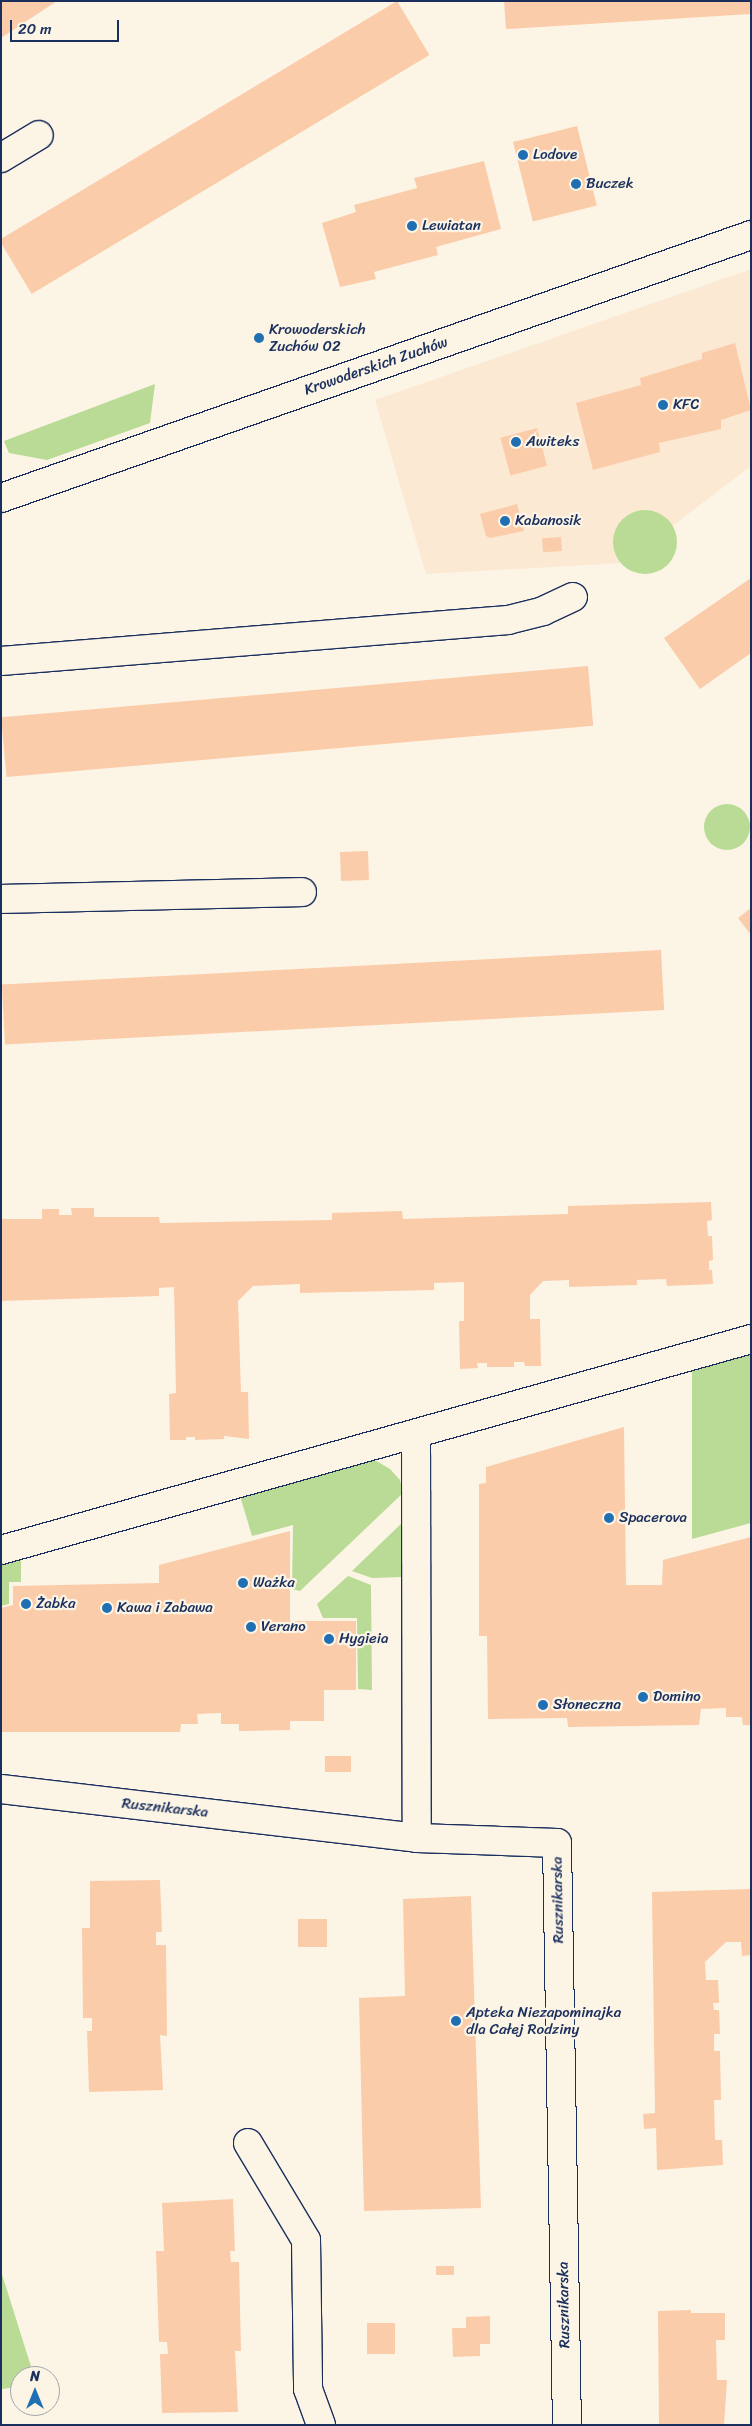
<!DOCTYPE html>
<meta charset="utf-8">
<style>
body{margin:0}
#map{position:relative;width:752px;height:2426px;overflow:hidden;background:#fcf5e5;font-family:Sriracha,sans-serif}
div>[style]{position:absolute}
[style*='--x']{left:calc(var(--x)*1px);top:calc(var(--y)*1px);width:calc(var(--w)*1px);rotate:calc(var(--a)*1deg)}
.built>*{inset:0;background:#fce9d3}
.green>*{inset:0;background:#b9db95}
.round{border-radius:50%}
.building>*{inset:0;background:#fbccaa;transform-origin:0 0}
.roads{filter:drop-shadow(1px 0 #1b2f5e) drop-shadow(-1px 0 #1b2f5e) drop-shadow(0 1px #1b2f5e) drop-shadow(0 -1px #1b2f5e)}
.minor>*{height:28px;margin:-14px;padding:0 14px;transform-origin:14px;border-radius:14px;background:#fcf5e5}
.dots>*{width:14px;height:14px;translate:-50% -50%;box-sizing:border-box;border:2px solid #fcf5e5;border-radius:50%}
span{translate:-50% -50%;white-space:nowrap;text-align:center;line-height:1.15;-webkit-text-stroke:4.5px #fcf5e5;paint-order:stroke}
.poi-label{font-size:15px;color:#1b2f5e}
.left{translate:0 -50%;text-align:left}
.street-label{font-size:15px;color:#1b2f5e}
.frame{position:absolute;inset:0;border:2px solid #1b2f5e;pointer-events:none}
.north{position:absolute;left:10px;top:2366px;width:50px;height:50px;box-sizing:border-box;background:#fcf5e5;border:1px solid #a2a6af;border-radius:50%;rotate:0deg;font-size:14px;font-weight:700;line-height:20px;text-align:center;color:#1b2f5e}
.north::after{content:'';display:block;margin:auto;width:18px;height:22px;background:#1f6fb2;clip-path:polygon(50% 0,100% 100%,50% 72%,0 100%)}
.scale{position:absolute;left:10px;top:20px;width:109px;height:22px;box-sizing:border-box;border:2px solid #1b2f5e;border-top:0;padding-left:6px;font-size:15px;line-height:18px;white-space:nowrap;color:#1b2f5e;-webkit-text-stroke:4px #fcf5e5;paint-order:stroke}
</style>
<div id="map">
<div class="built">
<div style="clip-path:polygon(751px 269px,751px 466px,624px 563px,426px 574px,375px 400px)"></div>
</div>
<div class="green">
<div style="clip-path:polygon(155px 384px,150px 423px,47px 460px,9px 453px,4px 441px)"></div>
<div class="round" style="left:613px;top:510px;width:64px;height:64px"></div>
<div class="round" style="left:704px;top:804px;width:46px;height:46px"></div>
<div style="clip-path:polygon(751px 1354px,751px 1523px,692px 1539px,692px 1369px)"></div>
<div style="clip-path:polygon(373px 1459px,390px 1469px,400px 1480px,403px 1493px,300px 1591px,292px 1589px,293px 1525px,252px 1536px,240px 1496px)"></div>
<div style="clip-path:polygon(403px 1522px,402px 1577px,372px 1578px,352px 1571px)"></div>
<div style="clip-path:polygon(17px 1558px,21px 1559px,21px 1582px,9px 1582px,9px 1604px,1px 1606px,1px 1562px)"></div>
<div style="clip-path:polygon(348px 1576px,371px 1585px,372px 1690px,358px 1689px,357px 1618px,323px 1618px,317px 1604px)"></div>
<div style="clip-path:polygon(1px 2271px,34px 2376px,20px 2376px,20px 2387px,1px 2389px)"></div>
</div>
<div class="building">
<div style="clip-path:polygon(1px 1px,57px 1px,1px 38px)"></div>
<div style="left:397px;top:1px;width:63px;height:464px;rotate:59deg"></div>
<div style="clip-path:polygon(504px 1px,751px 1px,751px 14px,506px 29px)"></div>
<div style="left:577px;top:126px;width:82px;height:66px;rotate:76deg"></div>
<div style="clip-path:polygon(484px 161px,501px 229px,436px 247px,438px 255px,374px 272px,376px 279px,340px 287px,322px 223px,356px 212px,354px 205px,417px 188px,414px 178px)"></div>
<div style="clip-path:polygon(735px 343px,751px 410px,721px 420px,721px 429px,659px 443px,660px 452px,593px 470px,576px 403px,641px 385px,640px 378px,702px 359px,702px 353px)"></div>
<div style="left:537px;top:428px;width:39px;height:38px;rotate:75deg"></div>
<div style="clip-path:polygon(517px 504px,524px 531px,490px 538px,486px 536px,480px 514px)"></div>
<div style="left:561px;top:537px;width:14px;height:19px;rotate:86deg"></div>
<div style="clip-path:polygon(751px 578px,751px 653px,700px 689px,664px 638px)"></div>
<div style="left:588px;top:666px;width:60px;height:589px;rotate:85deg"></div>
<div style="left:368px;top:851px;width:29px;height:28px;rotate:88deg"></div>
<div style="clip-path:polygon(751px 908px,751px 935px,738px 918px)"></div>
<div style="left:661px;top:950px;width:60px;height:660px;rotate:87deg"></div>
<div style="clip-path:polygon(711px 1202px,712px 1220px,707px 1221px,708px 1236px,712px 1236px,713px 1260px,709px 1261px,709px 1270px,712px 1270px,713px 1284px,667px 1286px,666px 1279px,637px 1280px,637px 1285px,569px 1287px,569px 1280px,543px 1281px,530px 1295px,530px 1319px,540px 1319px,541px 1366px,525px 1366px,524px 1362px,514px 1362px,514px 1367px,487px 1367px,487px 1363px,477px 1363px,478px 1368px,460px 1369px,459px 1321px,464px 1321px,464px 1282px,434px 1283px,434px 1290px,300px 1293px,300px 1284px,253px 1286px,238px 1301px,241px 1392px,248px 1392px,249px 1439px,224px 1436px,224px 1439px,195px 1440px,195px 1437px,186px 1437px,186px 1440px,170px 1440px,169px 1394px,176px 1393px,174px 1287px,159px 1288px,159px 1296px,1px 1301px,1px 1219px,42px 1219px,42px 1209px,59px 1209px,59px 1215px,72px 1215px,71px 1208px,94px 1208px,94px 1217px,159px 1217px,160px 1223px,332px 1220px,332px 1213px,402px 1211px,403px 1219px,568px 1214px,568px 1206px)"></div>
<div style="clip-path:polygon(624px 1427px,626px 1585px,662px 1585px,663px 1560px,751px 1537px,751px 1725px,743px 1725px,742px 1717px,726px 1717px,726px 1708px,701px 1709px,699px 1725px,568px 1727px,567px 1718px,488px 1719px,487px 1636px,479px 1636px,479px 1484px,486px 1483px,486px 1467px)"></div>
<div style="clip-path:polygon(290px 1531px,290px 1621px,356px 1621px,356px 1690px,324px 1690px,324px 1721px,290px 1721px,290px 1730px,239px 1731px,239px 1724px,221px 1724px,221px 1713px,197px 1714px,198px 1724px,181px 1724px,180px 1732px,1px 1732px,1px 1608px,13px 1605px,13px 1586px,159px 1583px,159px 1565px)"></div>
<div style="left:351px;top:1756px;width:16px;height:26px;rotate:90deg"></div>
<div style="clip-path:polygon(160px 1880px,162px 1932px,156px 1932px,156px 1945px,166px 1945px,167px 2036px,160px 2035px,163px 2090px,89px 2092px,87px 2031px,92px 2031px,92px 2018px,83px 2018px,82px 1928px,90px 1928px,90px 1881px)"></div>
<div style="clip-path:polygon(751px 1889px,751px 1955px,742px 1956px,741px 1942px,726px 1942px,705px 1962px,706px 1980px,718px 1980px,719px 2003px,713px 2003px,714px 2010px,719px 2010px,720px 2034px,714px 2034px,714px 2051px,720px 2051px,721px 2100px,714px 2100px,715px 2140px,722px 2140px,723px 2165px,657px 2170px,656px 2128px,644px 2129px,643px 2114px,655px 2113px,652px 1892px)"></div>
<div style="clip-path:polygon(471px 1896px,481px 2208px,364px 2211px,359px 1998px,405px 1996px,403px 1899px)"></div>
<div style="left:327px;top:1919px;width:28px;height:29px;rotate:90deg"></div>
<div style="clip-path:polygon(233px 2199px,235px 2251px,230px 2251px,231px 2262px,239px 2262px,241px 2351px,235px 2351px,238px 2412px,162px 2413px,160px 2354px,168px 2354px,167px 2342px,159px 2342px,156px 2251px,164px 2251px,162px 2203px)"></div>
<div style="left:436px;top:2266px;width:18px;height:9px"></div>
<div style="clip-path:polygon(691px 2310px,691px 2313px,725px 2313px,725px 2340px,716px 2340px,717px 2380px,727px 2380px,724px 2425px,659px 2425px,658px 2311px)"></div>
<div style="clip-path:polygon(490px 2316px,490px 2344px,480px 2344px,480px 2356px,453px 2357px,452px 2328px,466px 2328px,466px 2317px)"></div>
<div style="left:367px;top:2323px;width:28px;height:31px"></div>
</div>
<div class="roads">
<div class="minor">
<div style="--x:1;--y:158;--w:44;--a:-31.2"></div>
<div style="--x:1;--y:498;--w:795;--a:-19.32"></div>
<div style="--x:1;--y:661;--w:509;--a:-4.62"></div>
<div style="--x:508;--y:620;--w:36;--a:-14"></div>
<div style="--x:543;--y:611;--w:33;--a:-25"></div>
<div style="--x:1;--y:899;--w:301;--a:-1.3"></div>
<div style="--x:416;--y:1435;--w:403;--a:89.9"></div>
<div style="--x:1;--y:1550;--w:779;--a:-15.71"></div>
<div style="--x:1;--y:1789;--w:419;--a:6.7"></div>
<div style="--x:417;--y:1838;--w:140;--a:2"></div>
<div style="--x:557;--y:1843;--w:582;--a:89.02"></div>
<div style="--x:248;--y:2143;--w:113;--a:59.1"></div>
<div style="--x:306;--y:2240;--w:149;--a:89.2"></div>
<div style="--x:308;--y:2389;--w:38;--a:70"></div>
</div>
</div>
<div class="dots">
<div style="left:523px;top:155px;background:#1f6fb2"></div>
<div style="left:576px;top:184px;background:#1f6fb2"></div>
<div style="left:412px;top:226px;background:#1f6fb2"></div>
<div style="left:259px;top:338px;background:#1f6fb2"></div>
<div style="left:663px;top:405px;background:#1f6fb2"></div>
<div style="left:516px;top:442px;background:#1f6fb2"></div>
<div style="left:505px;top:521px;background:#1f6fb2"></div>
<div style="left:609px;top:1518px;background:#1f6fb2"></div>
<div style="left:243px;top:1583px;background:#1f6fb2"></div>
<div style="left:26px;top:1604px;background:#1f6fb2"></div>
<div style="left:107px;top:1608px;background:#1f6fb2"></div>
<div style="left:251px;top:1627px;background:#1f6fb2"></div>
<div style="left:329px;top:1639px;background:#1f6fb2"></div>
<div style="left:643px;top:1697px;background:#1f6fb2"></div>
<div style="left:543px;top:1705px;background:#1f6fb2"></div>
<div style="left:456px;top:2021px;background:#1f6fb2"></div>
</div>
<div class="poi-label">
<span class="left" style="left:533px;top:155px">Lodove</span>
<span class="left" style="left:586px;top:184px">Buczek</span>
<span class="left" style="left:422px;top:226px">Lewiatan</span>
<span class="left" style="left:269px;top:338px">Krowoderskich<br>Zuchów 02</span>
<span class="left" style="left:673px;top:405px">KFC</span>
<span class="left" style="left:526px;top:442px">Awiteks</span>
<span class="left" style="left:515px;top:521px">Kabanosik</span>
<span class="left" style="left:619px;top:1518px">Spacerova</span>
<span class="left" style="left:253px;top:1583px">Ważka</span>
<span class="left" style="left:36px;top:1604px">Żabka</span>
<span class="left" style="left:117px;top:1608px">Kawa i Zabawa</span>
<span class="left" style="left:261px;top:1627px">Verano</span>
<span class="left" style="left:339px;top:1639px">Hygieia</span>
<span class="left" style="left:653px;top:1697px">Domino</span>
<span class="left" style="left:553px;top:1705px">Słoneczna</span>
<span class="left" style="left:466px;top:2021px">Apteka Niezapominajka<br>dla Całej Rodziny</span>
</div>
<div class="street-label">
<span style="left:376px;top:366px;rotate:-19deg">Krowoderskich Zuchów</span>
<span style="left:165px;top:1808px;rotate:6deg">Rusznikarska</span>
<span style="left:558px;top:1900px;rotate:-91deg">Rusznikarska</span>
<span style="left:564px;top:2305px;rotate:-91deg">Rusznikarska</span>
</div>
<div class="frame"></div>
<div class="north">N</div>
<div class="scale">20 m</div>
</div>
